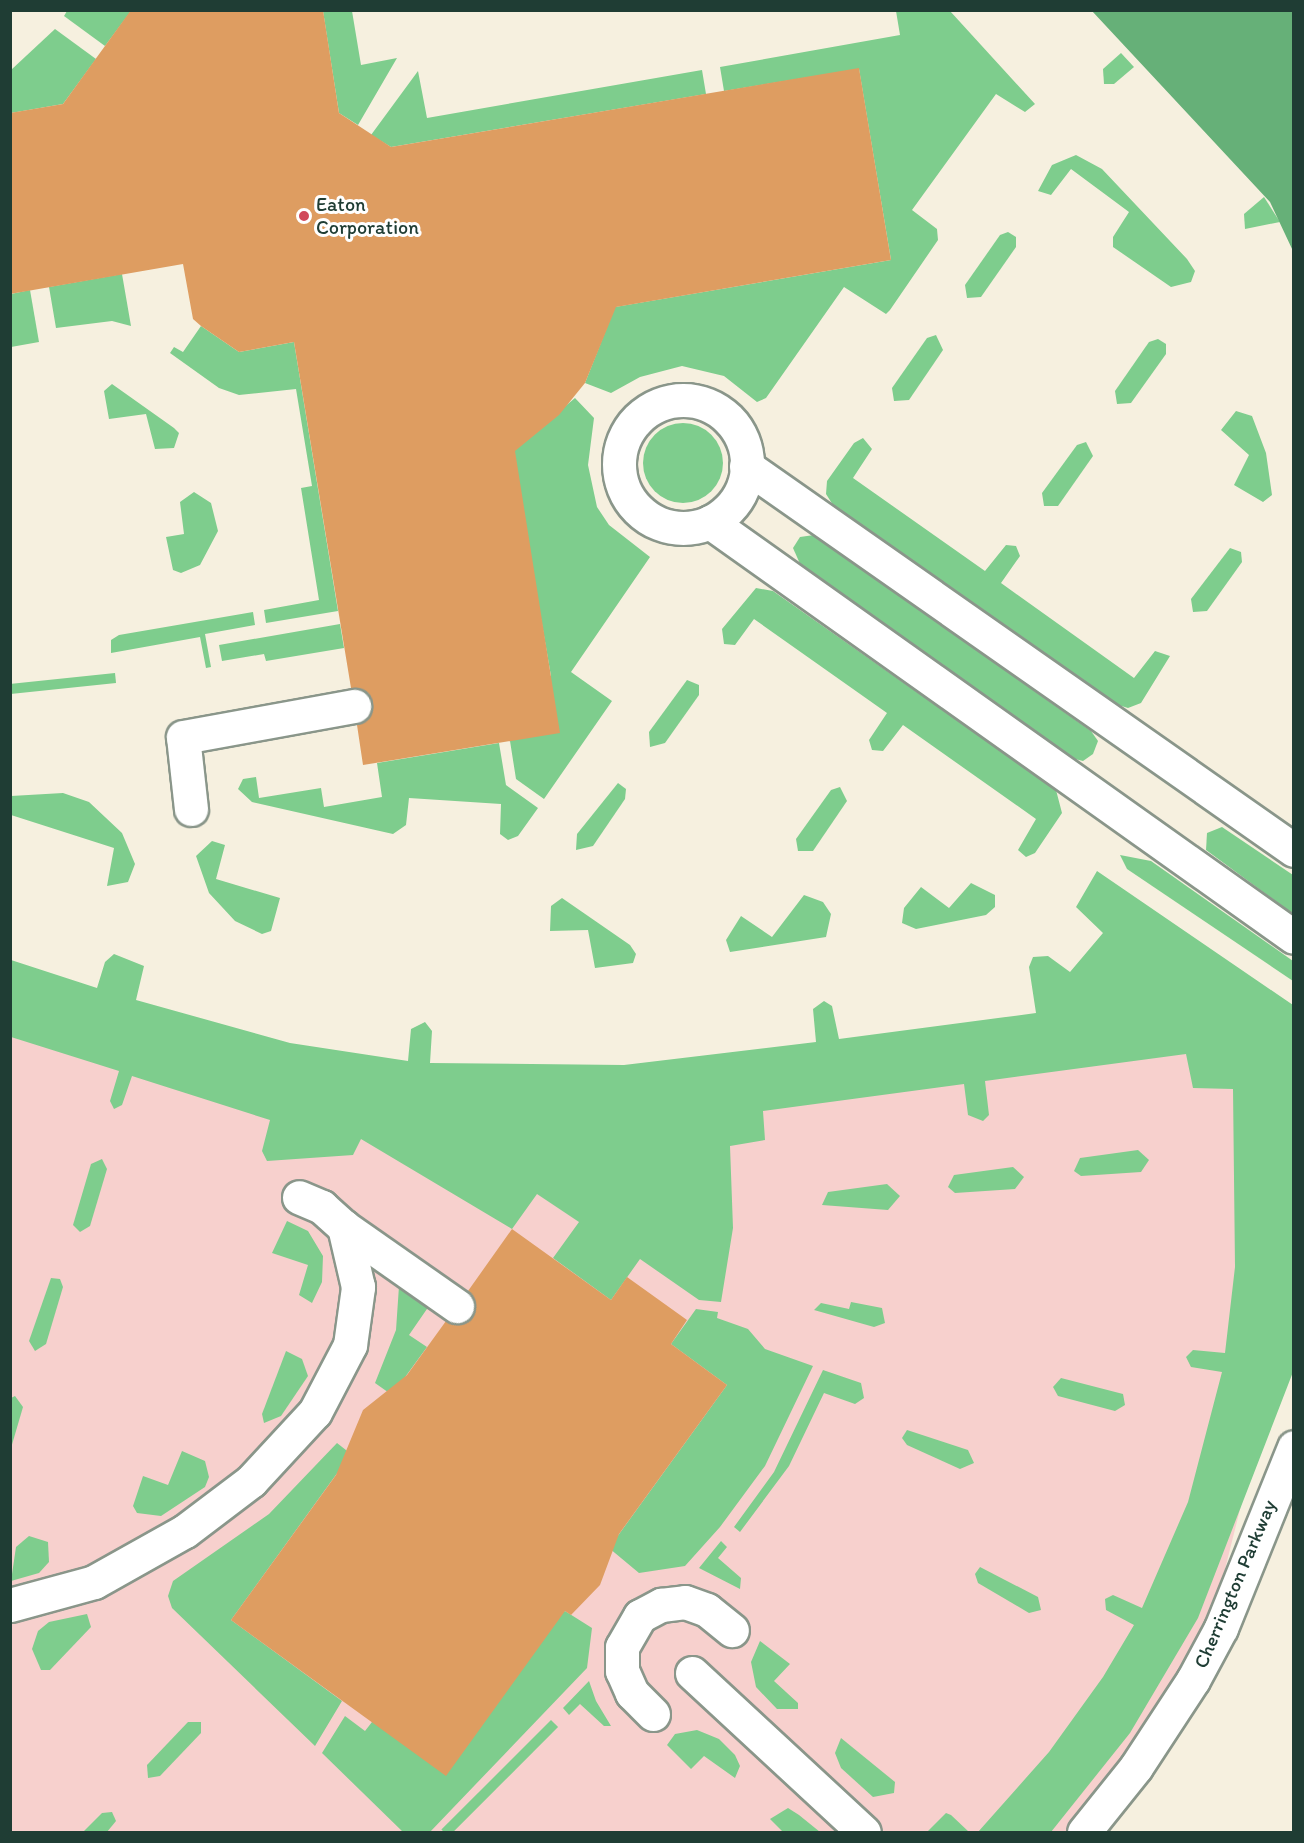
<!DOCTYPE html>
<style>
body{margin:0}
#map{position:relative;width:1304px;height:1843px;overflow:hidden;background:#f6f0df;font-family:Itim,sans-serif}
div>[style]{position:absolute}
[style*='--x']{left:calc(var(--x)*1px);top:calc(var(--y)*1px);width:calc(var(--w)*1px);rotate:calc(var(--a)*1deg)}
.built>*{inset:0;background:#f7d0cd}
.green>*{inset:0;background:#7ecd8d;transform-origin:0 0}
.round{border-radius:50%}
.forest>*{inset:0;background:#66b078}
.building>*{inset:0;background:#de9d61}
.roads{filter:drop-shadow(2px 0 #8a968a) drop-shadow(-2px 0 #8a968a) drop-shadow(0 2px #8a968a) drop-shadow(0 -2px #8a968a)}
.minor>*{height:33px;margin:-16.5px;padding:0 16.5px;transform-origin:16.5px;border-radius:16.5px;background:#fff}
.minor>.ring{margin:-16.5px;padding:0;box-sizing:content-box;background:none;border:33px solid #fff;border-radius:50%}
.dots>*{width:16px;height:16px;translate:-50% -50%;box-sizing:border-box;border:3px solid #fff;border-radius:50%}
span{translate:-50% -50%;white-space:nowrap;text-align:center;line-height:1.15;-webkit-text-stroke:6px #fff;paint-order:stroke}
.poi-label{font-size:20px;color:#1f3d34}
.left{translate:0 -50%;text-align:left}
.street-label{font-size:20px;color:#1f3d34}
.frame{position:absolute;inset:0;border:12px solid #1f3d34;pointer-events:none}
</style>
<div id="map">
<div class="built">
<div style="clip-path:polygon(10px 992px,357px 1094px,1263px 1020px,1294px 1076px,1270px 1390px,1212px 1621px,1082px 1824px,1072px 1832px,11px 1832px)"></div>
</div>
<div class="green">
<div style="clip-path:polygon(67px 11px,131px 11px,105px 46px,64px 16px)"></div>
<div style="clip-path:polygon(323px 11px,352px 11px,361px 65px,397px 58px,358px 125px,339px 113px)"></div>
<div style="clip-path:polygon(896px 11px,950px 11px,1035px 104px,1025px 112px,996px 94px,912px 210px,937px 229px,938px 240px,890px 310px,886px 314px,844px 287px,766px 398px,757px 402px,724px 376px,682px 366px,640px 377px,611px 393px,585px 383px,615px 307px,891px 260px,859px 69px,724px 91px,720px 67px,900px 35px)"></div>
<div style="clip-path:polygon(55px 29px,96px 59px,63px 104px,11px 113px,11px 70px)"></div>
<div style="clip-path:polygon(1121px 53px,1134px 67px,1114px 84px,1104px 84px,1103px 69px)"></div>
<div style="clip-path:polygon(702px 70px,706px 94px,391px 147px,371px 135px,418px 71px,427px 118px)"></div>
<div style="clip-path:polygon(1076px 155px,1102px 169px,1187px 259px,1195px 271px,1191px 282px,1171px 287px,1113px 247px,1113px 237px,1129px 212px,1071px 169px,1051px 195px,1038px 191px,1052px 165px)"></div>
<div style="clip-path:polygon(1264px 197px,1280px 222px,1245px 229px,1244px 214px)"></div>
<div style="clip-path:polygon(1008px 232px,1016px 237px,1016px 247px,981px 297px,967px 298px,965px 285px,1000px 235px)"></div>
<div style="clip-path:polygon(122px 274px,131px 326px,112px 321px,56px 328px,49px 287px)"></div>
<div style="clip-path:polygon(30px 290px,39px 342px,11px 347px,11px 294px)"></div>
<div style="clip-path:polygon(201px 326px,239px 352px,294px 342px,338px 611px,266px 623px,264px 610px,319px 600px,301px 488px,312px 486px,296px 389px,239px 395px,219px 388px,170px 353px,174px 347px,183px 352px)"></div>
<div style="clip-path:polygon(936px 335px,943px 350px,909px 400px,894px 401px,892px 388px,927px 338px)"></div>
<div style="clip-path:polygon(1158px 339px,1166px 344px,1166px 354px,1131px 403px,1117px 404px,1115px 391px,1149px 342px)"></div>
<div style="clip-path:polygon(112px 384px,174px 428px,179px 433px,174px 448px,155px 449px,146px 414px,109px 419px,104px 391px)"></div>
<div style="clip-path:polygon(575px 398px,594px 418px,588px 465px,597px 507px,609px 525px,650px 557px,571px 672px,612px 701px,544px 799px,516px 779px,510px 741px,551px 676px,512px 451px)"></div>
<div style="clip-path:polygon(1236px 411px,1252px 416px,1266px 453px,1272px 495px,1263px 502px,1234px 485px,1249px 455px,1221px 430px)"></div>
<div class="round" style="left:643px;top:423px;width:80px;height:80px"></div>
<div style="clip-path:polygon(863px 438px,872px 449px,853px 478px,985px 571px,1006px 545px,1016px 546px,1020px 556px,1001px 583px,1134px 678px,1155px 651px,1170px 656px,1141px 703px,1128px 708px,1115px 704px,833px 505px,826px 494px,827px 481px,854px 443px)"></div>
<div style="clip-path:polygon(1086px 442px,1093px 456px,1058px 506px,1044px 506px,1042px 493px,1077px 445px)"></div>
<div style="clip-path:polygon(194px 492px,211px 503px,218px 531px,200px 565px,181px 573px,173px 570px,166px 537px,184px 534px,180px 502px)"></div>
<div style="clip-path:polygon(814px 535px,1091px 731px,1098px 741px,1093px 754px,1083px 761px,1071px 758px,801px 566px,793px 548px,800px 537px)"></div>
<div style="clip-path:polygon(1230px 548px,1241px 552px,1242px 562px,1207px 611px,1193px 612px,1191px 599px)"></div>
<div style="clip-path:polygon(756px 588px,773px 591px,1056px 790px,1062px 813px,1035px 853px,1026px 857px,1018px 850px,1036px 819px,903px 725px,883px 751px,872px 750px,869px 740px,887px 713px,754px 619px,735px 645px,724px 644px,722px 629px)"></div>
<div style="clip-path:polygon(253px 612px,255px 625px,205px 634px,211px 667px,206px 668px,200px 637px,111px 653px,111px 640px,119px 635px)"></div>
<div style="clip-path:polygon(340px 624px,344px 648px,266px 661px,264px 654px,222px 661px,219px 645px)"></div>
<div style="left:115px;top:673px;width:10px;height:106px;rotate:84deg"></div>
<div style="clip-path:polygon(687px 680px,699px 685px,699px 695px,665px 743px,650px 747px,649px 732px)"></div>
<div style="clip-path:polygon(499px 743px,506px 785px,538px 808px,518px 836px,508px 840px,500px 834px,501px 804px,409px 798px,406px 825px,393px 834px,252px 802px,238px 789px,243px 779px,256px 777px,259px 798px,321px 788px,324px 807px,382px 797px,377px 763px)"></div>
<div style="clip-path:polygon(618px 783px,626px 789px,625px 799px,593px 846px,576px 850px,577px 834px)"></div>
<div style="clip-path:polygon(840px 787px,847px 801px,813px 851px,798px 851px,796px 839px,831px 790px)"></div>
<div style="clip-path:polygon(63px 793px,89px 802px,122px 833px,135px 864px,128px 882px,107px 886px,114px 848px,11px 815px,11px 796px)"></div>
<div style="clip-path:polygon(1222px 827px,1293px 875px,1293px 914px,1206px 850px,1207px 833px)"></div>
<div style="clip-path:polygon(212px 841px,225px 845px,216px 879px,280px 898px,271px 931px,262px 934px,235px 921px,209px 893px,196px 856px)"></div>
<div style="clip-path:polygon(1120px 855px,1151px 861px,1293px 961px,1293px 981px,1127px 869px)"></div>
<div style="clip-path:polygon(1097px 871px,1293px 1005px,1293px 1372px,1198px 1618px,1130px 1733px,1051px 1832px,978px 1832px,1049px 1752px,1103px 1677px,1134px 1625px,1106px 1610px,1105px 1599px,1113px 1595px,1142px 1608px,1188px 1502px,1222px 1372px,1191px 1367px,1186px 1357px,1193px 1350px,1225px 1353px,1235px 1267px,1233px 1089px,1193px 1088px,1186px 1054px,985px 1081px,989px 1115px,983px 1121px,968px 1115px,964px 1084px,763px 1111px,765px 1140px,730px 1146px,733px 1228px,721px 1302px,699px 1300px,640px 1259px,611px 1300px,553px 1258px,579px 1222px,537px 1194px,512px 1229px,361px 1139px,353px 1155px,267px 1161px,262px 1151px,270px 1120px,132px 1076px,122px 1105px,114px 1109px,110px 1101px,119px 1071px,11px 1037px,11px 960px,97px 988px,105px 962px,114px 954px,144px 966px,136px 1000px,290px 1043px,408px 1061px,411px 1029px,425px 1022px,432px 1031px,430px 1063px,624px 1065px,816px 1042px,813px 1009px,824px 1001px,832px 1006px,839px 1039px,1036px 1013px,1029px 967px,1033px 957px,1048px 956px,1070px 972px,1103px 933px,1076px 907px)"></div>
<div style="clip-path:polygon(971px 883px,995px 895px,995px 907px,986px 915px,916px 929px,902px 923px,904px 908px,921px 887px,949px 908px)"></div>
<div style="clip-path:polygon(804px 895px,823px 902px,831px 914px,826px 937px,730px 952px,726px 940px,741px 916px,772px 937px)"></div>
<div style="clip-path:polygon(562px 898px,630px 945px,636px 954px,633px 963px,595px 968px,588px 930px,550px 931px,551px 906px)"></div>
<div style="clip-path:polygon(1138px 1150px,1149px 1160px,1141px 1172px,1081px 1176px,1074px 1171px,1080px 1158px)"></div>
<div style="clip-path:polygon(102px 1159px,107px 1169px,90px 1226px,80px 1232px,73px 1225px,91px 1164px)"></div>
<div style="clip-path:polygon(1013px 1167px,1024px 1177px,1015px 1189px,955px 1193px,948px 1187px,954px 1175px)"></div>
<div style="clip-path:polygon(887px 1184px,900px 1196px,888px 1210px,822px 1205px,828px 1192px)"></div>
<div style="clip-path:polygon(287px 1221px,308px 1231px,323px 1256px,322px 1282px,312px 1303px,299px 1295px,308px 1265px,272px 1253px)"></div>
<div style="clip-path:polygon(51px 1278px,60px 1279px,63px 1287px,46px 1344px,35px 1351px,29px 1341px)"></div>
<div style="clip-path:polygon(399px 1286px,429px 1306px,409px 1335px,427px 1347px,392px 1395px,375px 1383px,396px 1330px)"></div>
<div style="clip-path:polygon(851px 1302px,882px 1308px,885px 1323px,874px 1327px,814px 1310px,821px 1303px,849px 1309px)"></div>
<div style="clip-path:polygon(696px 1309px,718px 1312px,717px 1318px,748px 1329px,765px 1349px,813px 1366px,765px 1466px,720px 1527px,685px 1566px,639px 1573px,609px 1548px,727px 1385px,671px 1344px)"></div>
<div style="clip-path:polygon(286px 1351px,302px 1359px,308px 1376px,281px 1416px,264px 1423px,262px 1414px)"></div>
<div style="clip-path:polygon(823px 1370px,861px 1383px,864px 1398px,855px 1404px,824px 1393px,789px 1466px,740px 1532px,734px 1527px,774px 1472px)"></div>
<div style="clip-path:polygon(1061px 1378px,1123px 1394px,1125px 1405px,1115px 1411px,1058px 1396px,1053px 1387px)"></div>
<div style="clip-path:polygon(15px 1396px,23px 1407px,11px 1448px,11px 1398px)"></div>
<div style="clip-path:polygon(907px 1430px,968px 1450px,974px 1463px,960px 1469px,907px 1445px,902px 1438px)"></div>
<div style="clip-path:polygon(337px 1443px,351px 1454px,231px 1620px,342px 1701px,315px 1746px,172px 1608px,168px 1596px,173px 1581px,269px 1514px)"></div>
<div style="clip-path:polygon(182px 1451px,205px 1461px,209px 1477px,205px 1487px,161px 1516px,137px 1513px,133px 1506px,143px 1476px,168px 1485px)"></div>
<div style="clip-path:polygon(29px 1536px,48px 1542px,49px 1562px,39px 1573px,11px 1581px,16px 1547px)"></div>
<div style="clip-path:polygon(721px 1541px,727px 1547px,718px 1558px,741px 1578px,740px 1589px,699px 1568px)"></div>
<div style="clip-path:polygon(980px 1567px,1038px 1597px,1041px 1610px,1029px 1613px,978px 1583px,975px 1574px)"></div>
<div style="clip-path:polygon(565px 1611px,592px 1628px,587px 1668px,430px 1832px,403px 1832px,322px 1753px,345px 1716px,365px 1731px,372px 1722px)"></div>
<div style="clip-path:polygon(87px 1614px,91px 1627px,50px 1670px,41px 1670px,32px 1649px,38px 1631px,49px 1622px)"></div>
<div style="clip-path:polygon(760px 1641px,790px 1664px,774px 1681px,798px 1703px,798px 1709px,777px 1709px,756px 1687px,751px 1662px)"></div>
<div style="clip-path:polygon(589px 1681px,596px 1701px,611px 1726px,604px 1726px,580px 1704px,569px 1715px,563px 1708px)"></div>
<div style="left:551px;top:1720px;width:10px;height:155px;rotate:45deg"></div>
<div style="clip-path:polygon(188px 1722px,201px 1722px,201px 1733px,160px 1776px,148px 1778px,147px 1765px)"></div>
<div style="clip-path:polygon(697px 1730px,719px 1739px,735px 1755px,740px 1766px,735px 1778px,704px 1756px,691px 1769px,667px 1745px,675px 1734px)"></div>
<div style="clip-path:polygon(841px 1738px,895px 1782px,894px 1793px,873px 1797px,841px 1768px,835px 1753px)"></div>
<div style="clip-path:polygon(788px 1808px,799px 1815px,820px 1832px,783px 1832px,770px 1819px)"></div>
<div style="clip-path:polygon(112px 1812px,116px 1821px,107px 1832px,83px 1832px,102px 1813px)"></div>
<div style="clip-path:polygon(946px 1813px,951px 1815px,969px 1832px,927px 1832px)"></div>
</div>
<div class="forest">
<div style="clip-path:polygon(1092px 11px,1293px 11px,1293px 251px,1270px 202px)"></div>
</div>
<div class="building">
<div style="clip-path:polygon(131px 10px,323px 10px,339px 113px,391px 147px,859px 68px,891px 260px,616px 307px,585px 383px,559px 415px,515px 451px,560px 733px,363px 765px,357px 725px,367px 720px,372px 703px,368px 693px,351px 688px,294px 342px,239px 352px,201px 326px,193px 319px,183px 264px,10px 294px,10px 113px,63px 104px)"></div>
<div style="clip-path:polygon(512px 1229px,611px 1300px,627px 1277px,687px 1320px,671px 1344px,727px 1385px,619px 1534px,600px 1585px,571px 1615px,565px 1611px,446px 1776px,231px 1620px,336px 1475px,363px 1410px,407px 1375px,446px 1321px,456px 1325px,472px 1317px,476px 1307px,468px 1291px)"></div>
</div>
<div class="roads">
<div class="minor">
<div class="ring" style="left:619px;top:400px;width:95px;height:95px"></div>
<div style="--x:746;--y:466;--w:669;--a:35.02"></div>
<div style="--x:710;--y:522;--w:716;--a:35.4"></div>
<div style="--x:191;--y:809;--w:72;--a:-96.3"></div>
<div style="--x:183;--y:737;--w:174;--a:-10.3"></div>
<div style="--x:344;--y:1227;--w:138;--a:35"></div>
<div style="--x:10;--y:1605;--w:87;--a:-15.3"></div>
<div style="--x:94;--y:1582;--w:104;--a:-29.3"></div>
<div style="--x:185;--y:1531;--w:83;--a:-37.1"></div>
<div style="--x:251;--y:1481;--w:94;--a:-47.2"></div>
<div style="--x:315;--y:1412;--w:76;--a:-62.4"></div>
<div style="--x:350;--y:1345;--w:59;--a:-82.1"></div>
<div style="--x:358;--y:1287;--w:62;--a:-103.1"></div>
<div style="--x:344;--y:1227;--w:30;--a:-138"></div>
<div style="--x:322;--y:1207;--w:25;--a:-157"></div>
<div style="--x:692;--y:1673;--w:234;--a:42.8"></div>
<div style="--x:653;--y:1714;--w:30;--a:-135"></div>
<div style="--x:632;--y:1693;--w:24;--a:-114"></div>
<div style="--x:622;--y:1671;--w:24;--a:-90"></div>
<div style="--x:622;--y:1647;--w:36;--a:-60"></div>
<div style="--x:640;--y:1616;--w:24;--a:-28"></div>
<div style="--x:661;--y:1605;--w:24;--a:-7"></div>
<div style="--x:685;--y:1602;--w:23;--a:20"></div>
<div style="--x:707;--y:1610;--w:32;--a:39"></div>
<div style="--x:1084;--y:1832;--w:83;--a:-51.3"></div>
<div style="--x:1136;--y:1767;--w:104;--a:-56.8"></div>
<div style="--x:1193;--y:1680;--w:59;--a:-61.7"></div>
<div style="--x:1221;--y:1628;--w:195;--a:-68"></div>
</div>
</div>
<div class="dots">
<div style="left:304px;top:216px;background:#d1495b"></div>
</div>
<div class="poi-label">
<span class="left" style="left:316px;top:216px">Eaton<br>Corporation</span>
</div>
<div class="street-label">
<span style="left:1235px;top:1584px;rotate:-67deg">Cherrington Parkway</span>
</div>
<div class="frame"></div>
</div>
